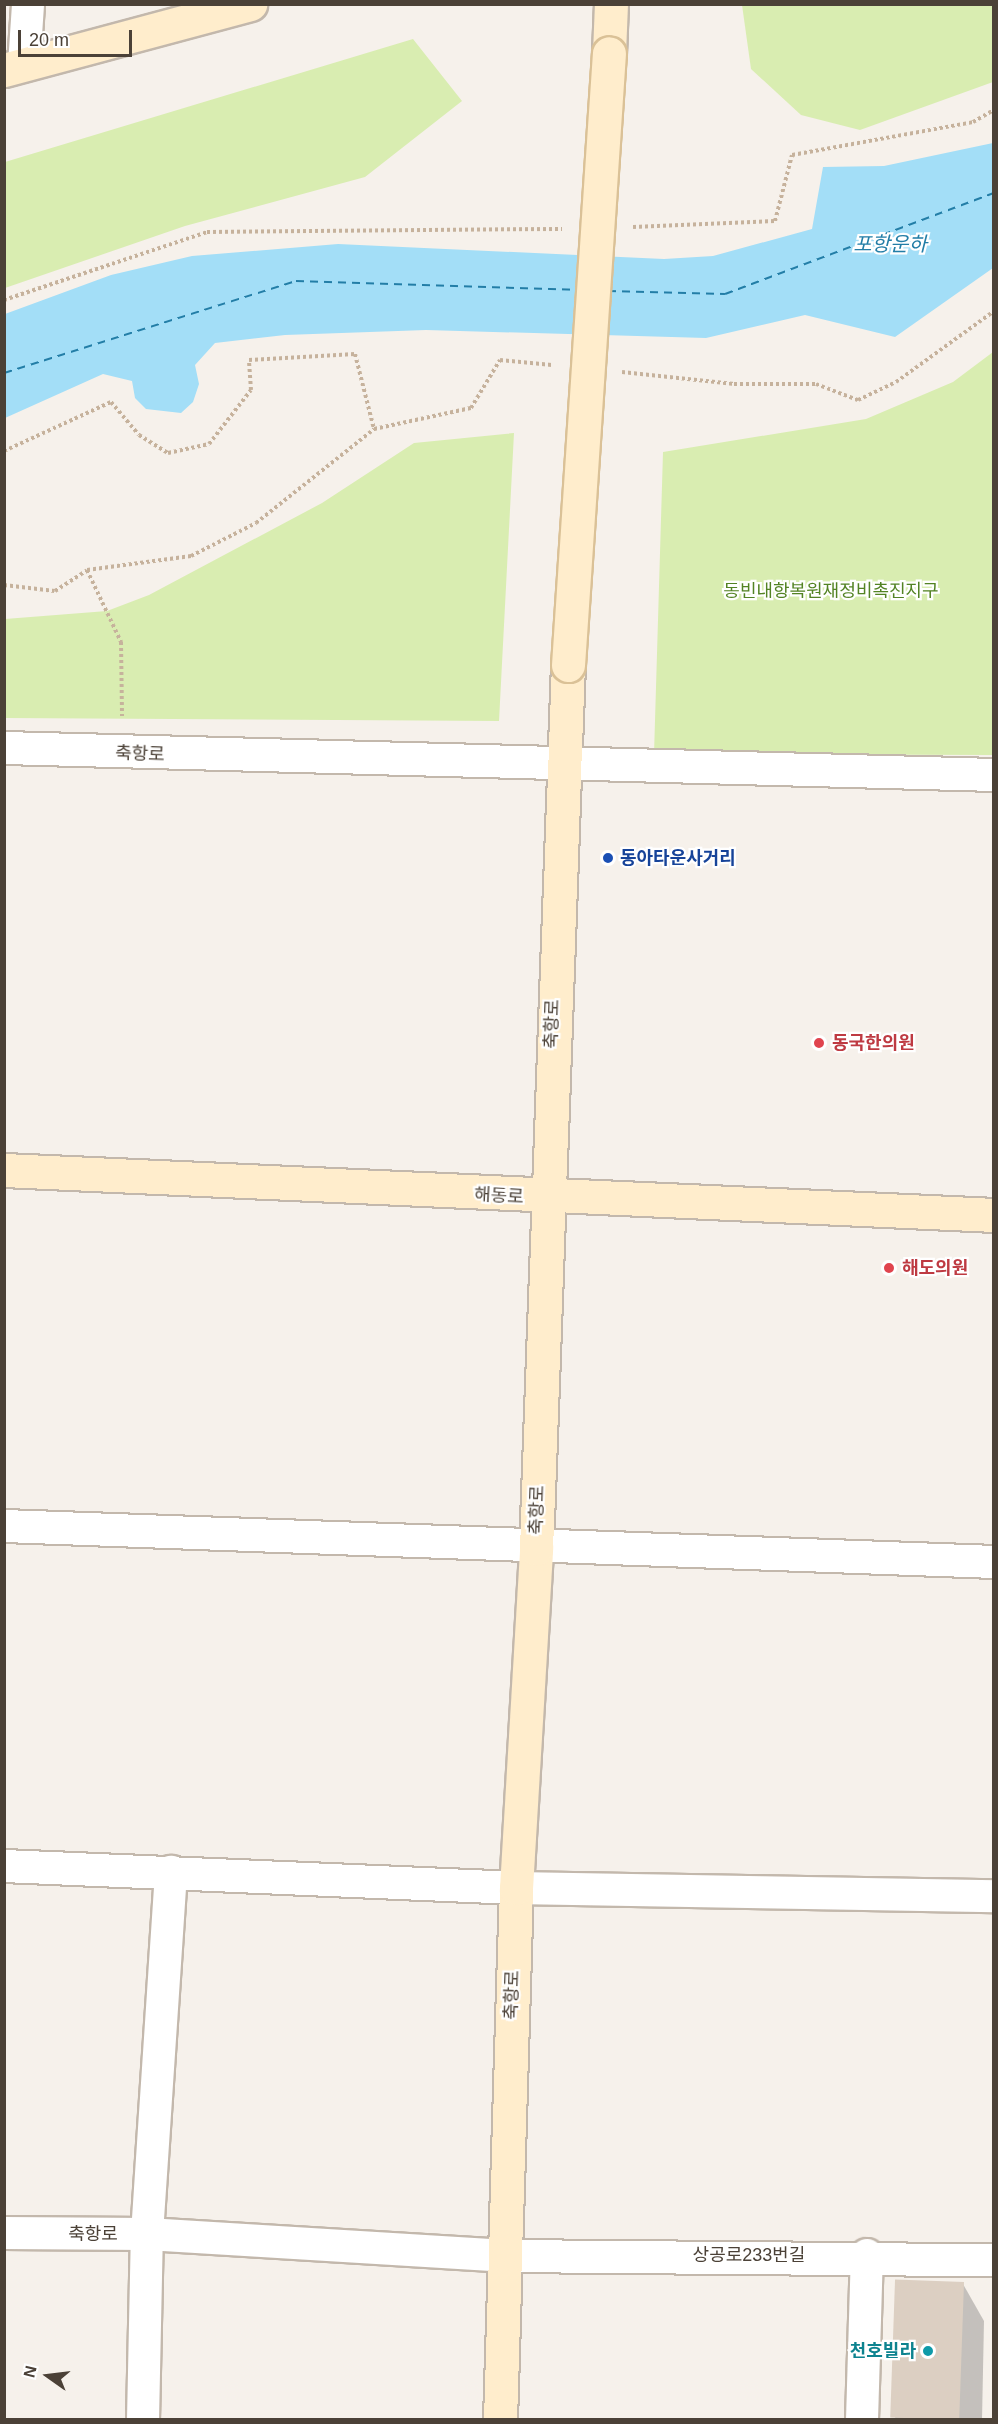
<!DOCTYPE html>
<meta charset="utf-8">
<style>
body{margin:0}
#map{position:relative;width:998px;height:2424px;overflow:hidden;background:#f6f1eb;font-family:Helvetica,"Noto Sans KR",sans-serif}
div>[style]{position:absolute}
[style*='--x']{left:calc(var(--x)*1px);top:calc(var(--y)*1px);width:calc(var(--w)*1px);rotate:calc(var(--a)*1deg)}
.green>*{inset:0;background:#d9edb1}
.water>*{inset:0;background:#a3def7}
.shadow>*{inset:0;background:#0003}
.ferry>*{height:1.5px;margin-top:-0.75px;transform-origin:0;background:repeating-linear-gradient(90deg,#237ea7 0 8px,transparent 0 14px)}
.building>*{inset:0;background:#dccfc2;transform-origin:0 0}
.path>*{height:4px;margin-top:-2px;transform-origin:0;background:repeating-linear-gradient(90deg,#c6b29c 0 3px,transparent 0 6px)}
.roads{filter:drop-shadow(2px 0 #c3b8ac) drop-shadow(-2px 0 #c3b8ac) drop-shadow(0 2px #c3b8ac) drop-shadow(0 -2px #c3b8ac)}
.street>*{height:32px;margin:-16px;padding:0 16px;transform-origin:16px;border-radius:16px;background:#fff}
.secondary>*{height:33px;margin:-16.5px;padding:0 16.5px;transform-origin:16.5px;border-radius:16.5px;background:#ffedcc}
.bridges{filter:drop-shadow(2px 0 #dac197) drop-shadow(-2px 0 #dac197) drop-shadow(0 2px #dac197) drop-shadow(0 -2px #dac197)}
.secondary-bridge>*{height:33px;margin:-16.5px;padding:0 16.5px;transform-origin:16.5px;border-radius:16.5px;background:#ffedcc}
.dots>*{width:16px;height:16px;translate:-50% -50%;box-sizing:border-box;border:3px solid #fff;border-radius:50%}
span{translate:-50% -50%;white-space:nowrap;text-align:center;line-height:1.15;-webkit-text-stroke:4.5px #fff;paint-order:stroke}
.park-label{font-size:18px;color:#538324}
.street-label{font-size:18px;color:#4b4137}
.transit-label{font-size:18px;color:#164399;font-weight:700}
.left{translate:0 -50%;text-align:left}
.health-label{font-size:18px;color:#be3a42;font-weight:700}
.culture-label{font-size:18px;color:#0d838f;font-weight:700}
.right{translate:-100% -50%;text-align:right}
.water-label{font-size:20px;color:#237ea7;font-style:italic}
.frame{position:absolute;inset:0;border:6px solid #4b4137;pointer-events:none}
.north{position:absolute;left:18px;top:2346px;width:60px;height:60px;-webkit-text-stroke:4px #fff;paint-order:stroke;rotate:284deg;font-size:16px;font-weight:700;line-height:24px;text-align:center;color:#4b4137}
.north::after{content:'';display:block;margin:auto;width:21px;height:27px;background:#4b4137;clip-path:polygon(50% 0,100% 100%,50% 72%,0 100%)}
.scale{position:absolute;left:18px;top:30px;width:114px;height:27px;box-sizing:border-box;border:3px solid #4b4137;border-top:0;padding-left:8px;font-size:18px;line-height:21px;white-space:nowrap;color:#4b4137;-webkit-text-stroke:4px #fff;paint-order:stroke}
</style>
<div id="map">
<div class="green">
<div style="clip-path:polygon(742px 5px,993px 5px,993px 82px,860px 130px,801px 115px,751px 69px)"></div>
<div style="clip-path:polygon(413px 39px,462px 101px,365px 177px,185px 226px,5px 288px,5px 162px)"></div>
<div style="clip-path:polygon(993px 352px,993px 755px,654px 754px,663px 452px,866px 419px,953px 382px)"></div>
<div style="clip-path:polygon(514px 433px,499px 721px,5px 718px,5px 619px,107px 611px,149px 595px,322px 503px,414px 443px)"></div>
</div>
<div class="water">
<div style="clip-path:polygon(993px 143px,993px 268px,895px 337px,805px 315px,706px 338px,426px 330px,285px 335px,215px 343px,195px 365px,199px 384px,193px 402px,181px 413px,146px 409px,135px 398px,132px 381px,103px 374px,5px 418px,5px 314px,111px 275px,192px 256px,338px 244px,664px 259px,713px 256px,812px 229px,823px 167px,884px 166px)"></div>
</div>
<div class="shadow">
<div style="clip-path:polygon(963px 2284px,984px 2321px,982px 2420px,894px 2420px)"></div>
</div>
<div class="ferry">
<div style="--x:608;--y:291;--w:117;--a:1.5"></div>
<div style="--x:725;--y:294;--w:287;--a:-20.6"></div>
<div style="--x:4;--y:373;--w:306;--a:-17.5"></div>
<div style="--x:296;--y:281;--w:280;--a:1.8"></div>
</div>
<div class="building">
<div style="left:964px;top:2282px;width:138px;height:69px;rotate:92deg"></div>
</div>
<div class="path">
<div style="--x:633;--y:227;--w:142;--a:-2.4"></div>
<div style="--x:775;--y:221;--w:68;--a:-75.6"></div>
<div style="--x:792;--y:155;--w:184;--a:-10.3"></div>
<div style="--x:973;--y:122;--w:24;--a:-30"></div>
<div style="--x:4;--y:300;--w:214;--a:-18.5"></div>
<div style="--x:207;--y:232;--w:355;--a:-0.5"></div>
<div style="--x:622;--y:372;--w:113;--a:6.1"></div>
<div style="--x:734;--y:384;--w:82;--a:0"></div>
<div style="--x:816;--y:384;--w:45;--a:20.9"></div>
<div style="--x:858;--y:400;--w:42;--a:-25.3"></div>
<div style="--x:896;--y:382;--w:121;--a:-35.9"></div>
<div style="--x:4;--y:451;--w:118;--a:-24.6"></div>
<div style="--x:111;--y:402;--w:43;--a:49.7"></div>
<div style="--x:139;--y:435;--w:34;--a:32"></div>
<div style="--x:168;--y:453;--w:42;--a:-12.4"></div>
<div style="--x:209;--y:444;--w:68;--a:-52.1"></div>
<div style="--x:251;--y:390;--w:30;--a:-94"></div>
<div style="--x:249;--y:360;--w:106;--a:-3.2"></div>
<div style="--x:355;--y:354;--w:77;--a:75.8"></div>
<div style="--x:374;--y:429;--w:99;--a:-12.2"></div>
<div style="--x:471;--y:408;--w:56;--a:-58.9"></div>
<div style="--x:500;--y:360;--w:52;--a:5.5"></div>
<div style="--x:87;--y:570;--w:80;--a:64.7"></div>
<div style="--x:121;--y:642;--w:74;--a:89.2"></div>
<div style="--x:4;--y:585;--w:51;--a:6.7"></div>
<div style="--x:55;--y:591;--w:38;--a:-33"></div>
<div style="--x:87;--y:570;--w:105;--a:-7.7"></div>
<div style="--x:191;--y:556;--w:73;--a:-26.9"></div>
<div style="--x:256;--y:523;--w:151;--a:-38.5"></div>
</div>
<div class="roads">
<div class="street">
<div style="--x:24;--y:65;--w:61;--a:-86.2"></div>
<div style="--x:4;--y:748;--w:990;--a:1.56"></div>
<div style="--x:4;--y:1526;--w:991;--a:2.08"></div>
<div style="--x:4;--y:1866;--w:512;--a:2.46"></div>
<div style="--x:516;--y:1888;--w:478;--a:1"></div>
<div style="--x:4;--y:2233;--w:143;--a:0.4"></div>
<div style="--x:147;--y:2234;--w:358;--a:3.5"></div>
<div style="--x:504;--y:2256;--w:490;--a:0.5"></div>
<div style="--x:143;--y:2420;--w:186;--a:-88.8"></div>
<div style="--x:147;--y:2234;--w:363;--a:-86.2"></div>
<div style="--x:862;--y:2420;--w:165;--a:-88.3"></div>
</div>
<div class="secondary">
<div style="--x:609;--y:53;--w:49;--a:-87.7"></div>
<div style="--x:4;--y:70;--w:255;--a:-15"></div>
<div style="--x:4;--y:1170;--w:991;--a:2.6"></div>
<div style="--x:500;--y:2420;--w:532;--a:-88.28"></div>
<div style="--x:516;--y:1888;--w:340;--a:-86.6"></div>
<div style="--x:536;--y:1549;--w:885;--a:-87.93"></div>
</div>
</div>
<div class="bridges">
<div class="secondary-bridge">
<div style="--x:568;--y:665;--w:613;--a:-86.17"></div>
</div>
</div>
<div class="dots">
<div style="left:608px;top:858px;background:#1a4fb4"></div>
<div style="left:819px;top:1043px;background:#e0444e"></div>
<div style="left:889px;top:1268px;background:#e0444e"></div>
<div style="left:928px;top:2351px;background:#0f9aa8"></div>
</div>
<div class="park-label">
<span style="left:831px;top:591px">동빈내항복원재정비촉진지구</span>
</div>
<div class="street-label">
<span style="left:140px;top:754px;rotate:2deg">축항로</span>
<span style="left:552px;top:1024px;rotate:-88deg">축항로</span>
<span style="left:499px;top:1196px;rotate:3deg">해동로</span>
<span style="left:537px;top:1510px;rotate:-88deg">축항로</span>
<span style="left:512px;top:1995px;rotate:-88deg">축항로</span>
<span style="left:93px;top:2234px">축항로</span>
<span style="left:749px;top:2255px">상공로233번길</span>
</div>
<div class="transit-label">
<span class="left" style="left:620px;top:858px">동아타운사거리</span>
</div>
<div class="health-label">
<span class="left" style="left:832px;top:1043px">동국한의원</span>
<span class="left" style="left:902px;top:1268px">해도의원</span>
</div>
<div class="culture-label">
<span class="right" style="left:916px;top:2351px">천호빌라</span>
</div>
<div class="water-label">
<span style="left:890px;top:244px">포항운하</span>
</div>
<div class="frame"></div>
<div class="north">N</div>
<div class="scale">20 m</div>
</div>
